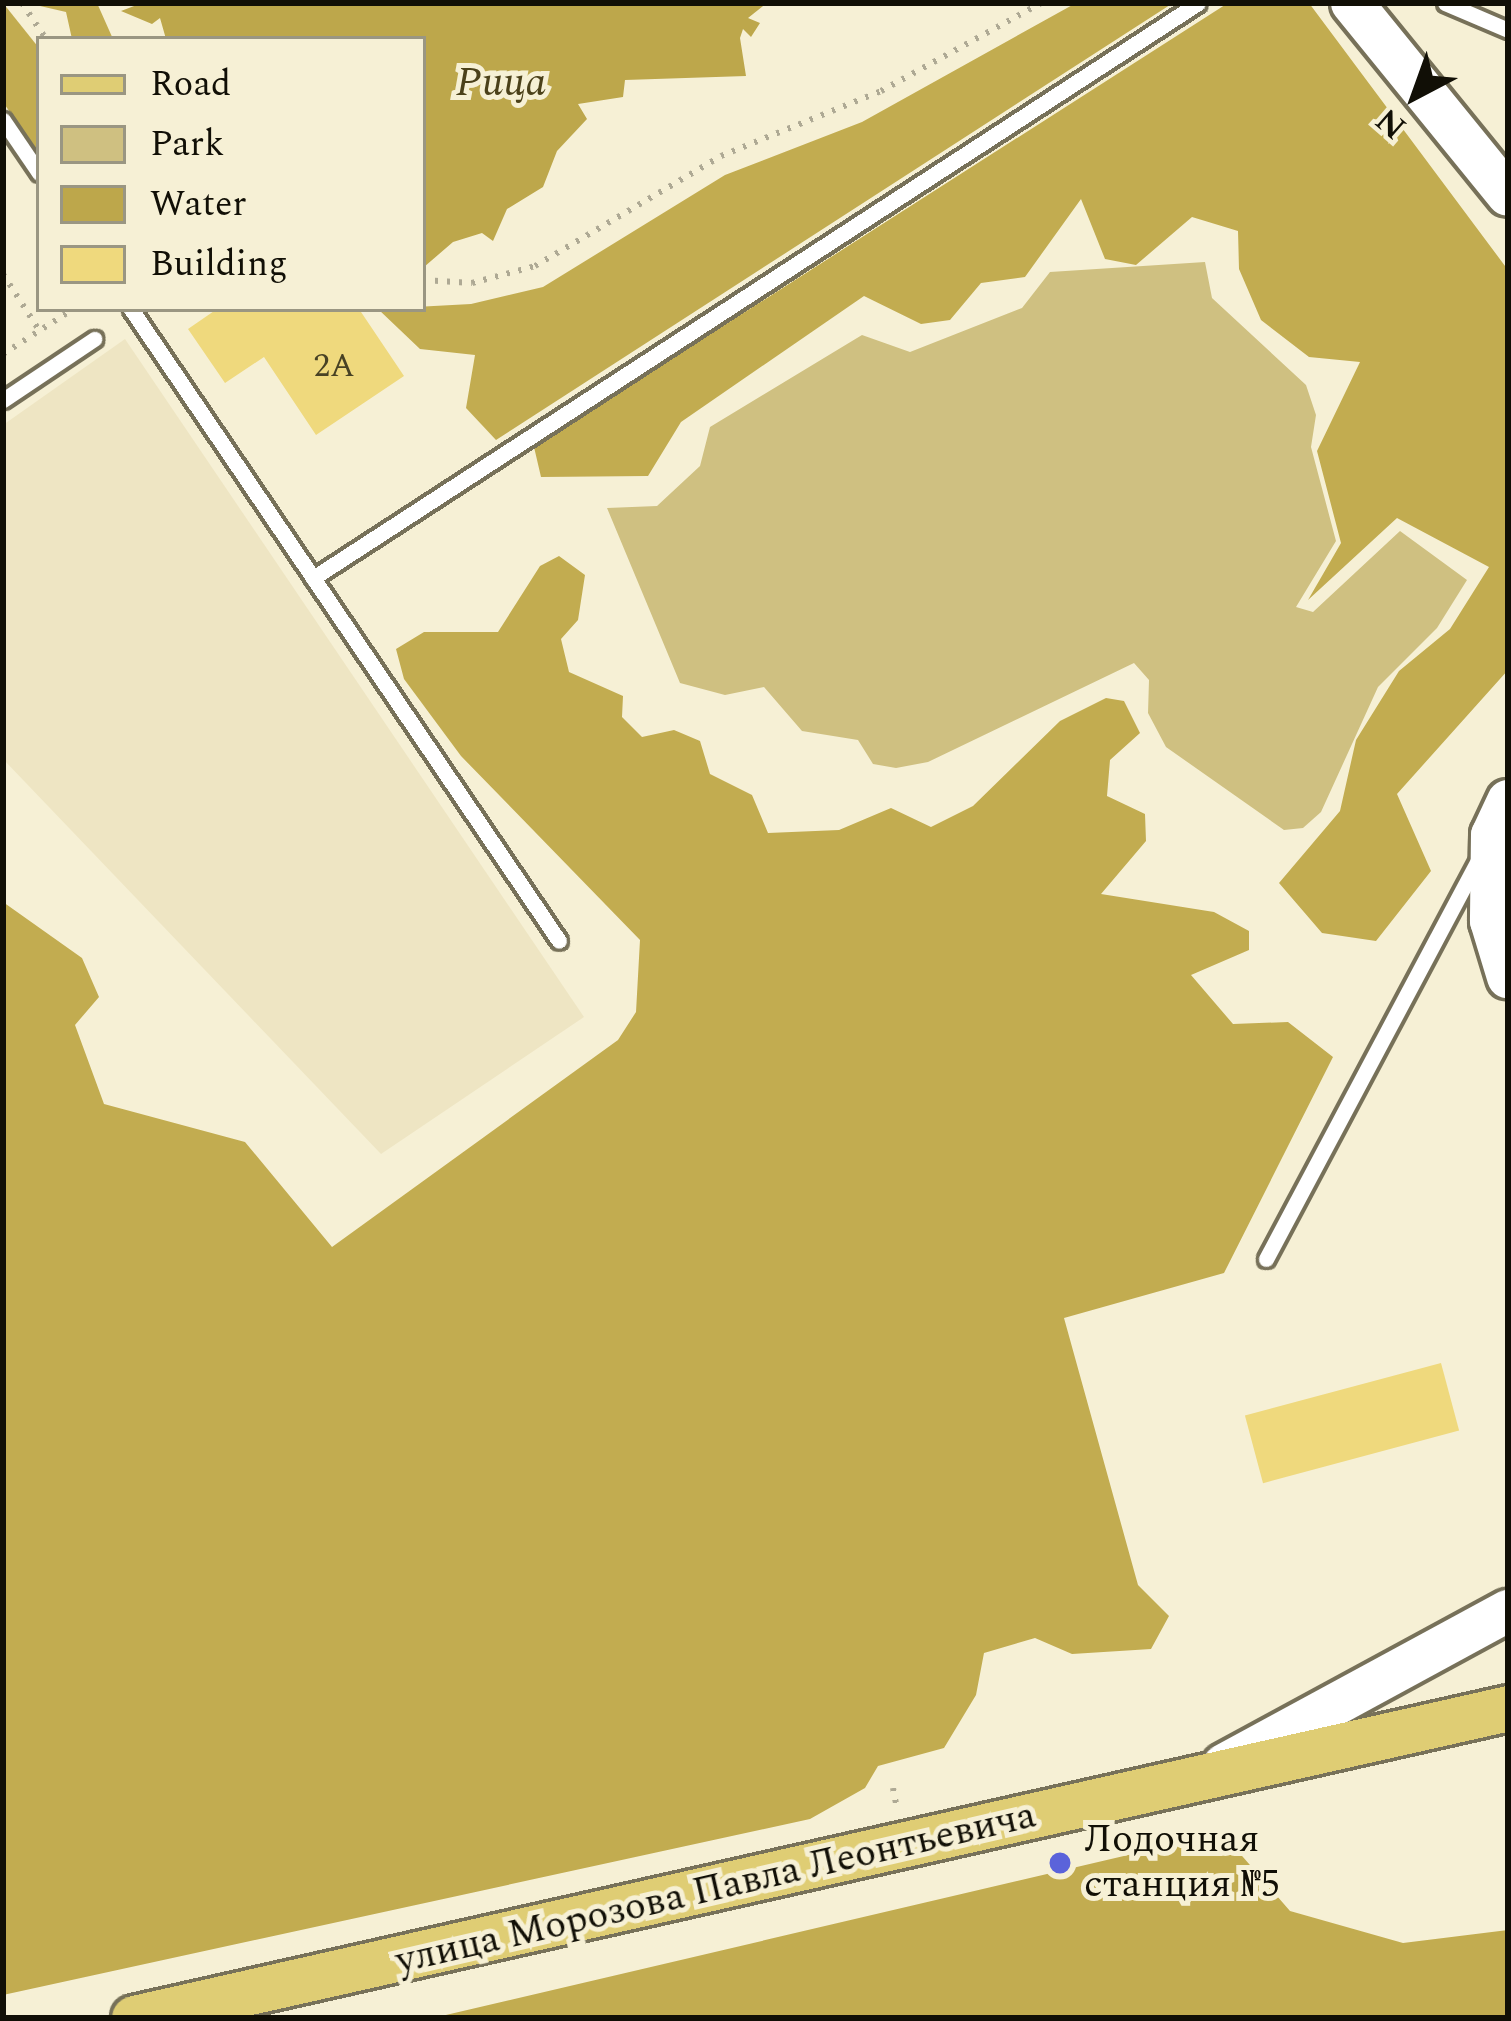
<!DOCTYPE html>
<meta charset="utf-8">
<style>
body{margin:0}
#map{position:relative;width:1511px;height:2021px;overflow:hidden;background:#f6f0d5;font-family:Spectral,serif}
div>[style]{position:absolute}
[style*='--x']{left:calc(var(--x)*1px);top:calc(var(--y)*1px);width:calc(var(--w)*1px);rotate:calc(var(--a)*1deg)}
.built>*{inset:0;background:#eee5c3}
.green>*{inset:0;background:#cfc081}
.forest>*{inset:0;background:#c2ac50}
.water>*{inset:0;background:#bda74b}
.building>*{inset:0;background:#efd97d;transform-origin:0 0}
.path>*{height:6px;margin-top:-3px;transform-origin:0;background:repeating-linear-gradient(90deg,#aea994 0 3px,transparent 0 12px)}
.roads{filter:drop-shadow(3px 0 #777159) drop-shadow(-3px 0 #777159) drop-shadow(0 3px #777159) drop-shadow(0 -3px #777159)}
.lane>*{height:15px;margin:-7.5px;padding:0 7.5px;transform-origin:7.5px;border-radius:7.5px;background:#fff}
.secondary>*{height:42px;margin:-21px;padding:0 21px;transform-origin:21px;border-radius:21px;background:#fff}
.primary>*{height:45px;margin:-22.5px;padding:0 22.5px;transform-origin:22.5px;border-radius:22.5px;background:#dfcd74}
.dots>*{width:33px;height:33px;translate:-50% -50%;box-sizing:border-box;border:6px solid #f6f0d5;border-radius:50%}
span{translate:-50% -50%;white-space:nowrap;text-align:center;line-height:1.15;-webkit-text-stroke:10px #f6f0d5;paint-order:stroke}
.number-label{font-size:33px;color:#484224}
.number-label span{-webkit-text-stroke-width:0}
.poi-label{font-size:39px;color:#110f06}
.left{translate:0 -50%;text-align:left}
.street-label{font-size:39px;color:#110f06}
.water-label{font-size:42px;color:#4b411a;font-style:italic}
.frame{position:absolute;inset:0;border:6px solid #110f06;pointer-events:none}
.legend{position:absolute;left:36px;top:36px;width:390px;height:276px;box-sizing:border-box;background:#f6f0d5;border:3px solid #9a9682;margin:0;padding:15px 21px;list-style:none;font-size:36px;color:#110f06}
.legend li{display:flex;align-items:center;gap:24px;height:60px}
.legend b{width:60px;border:3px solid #9a9682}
.north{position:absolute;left:1355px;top:36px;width:120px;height:120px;-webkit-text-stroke:9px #f6f0d5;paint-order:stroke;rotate:221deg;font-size:33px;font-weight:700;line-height:48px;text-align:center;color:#110f06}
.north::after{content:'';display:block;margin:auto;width:42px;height:54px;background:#110f06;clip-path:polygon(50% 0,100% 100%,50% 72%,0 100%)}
</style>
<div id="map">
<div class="built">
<div style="clip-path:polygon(125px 339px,584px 1017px,381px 1154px,3px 759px,3px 425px)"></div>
</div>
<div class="green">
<div style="clip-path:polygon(1205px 262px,1212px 298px,1306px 385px,1316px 415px,1311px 447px,1336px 541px,1296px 607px,1313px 612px,1400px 531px,1467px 580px,1437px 628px,1378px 687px,1321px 812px,1303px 828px,1284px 830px,1166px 747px,1148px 713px,1149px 680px,1134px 663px,928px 762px,896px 768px,873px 764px,858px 740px,802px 731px,764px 687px,725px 695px,680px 683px,607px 508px,657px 506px,700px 466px,710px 427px,862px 335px,910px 352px,1022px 308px,1050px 272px)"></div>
</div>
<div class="forest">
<div style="clip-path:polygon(3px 3px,39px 48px,39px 155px,3px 102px)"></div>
<div style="clip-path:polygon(97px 3px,113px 39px,72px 39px,66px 12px,40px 6px)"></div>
<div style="clip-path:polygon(1076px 3px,1173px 3px,496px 440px,466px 408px,475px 355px,420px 349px,378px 309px,471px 304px,543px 287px,725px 175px,862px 122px)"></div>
<div style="clip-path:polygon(1228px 3px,1309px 3px,1508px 270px,1508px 670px,1397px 794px,1431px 871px,1376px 941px,1322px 933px,1279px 883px,1340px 811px,1356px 740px,1399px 671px,1450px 629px,1489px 567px,1397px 518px,1308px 600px,1341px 543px,1317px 451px,1360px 362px,1309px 357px,1261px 320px,1239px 269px,1238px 231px,1192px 217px,1136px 265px,1105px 259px,1081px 199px,1025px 277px,981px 283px,950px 320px,921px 324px,864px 296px,681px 422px,648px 476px,541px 477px,534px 447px)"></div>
<div style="clip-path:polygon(559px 556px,585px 575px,578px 620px,561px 639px,569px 672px,623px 696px,622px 717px,642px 737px,674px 730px,700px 741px,710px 774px,752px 795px,768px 833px,839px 830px,891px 808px,931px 827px,973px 806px,1060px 721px,1106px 698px,1124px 701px,1140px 733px,1110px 760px,1107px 796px,1145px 814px,1146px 841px,1101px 894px,1214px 912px,1249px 931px,1249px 950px,1191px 975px,1233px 1024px,1288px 1022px,1333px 1057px,1224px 1273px,1064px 1318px,1138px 1585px,1169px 1616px,1151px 1649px,1072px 1654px,1035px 1638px,984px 1653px,976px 1695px,944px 1748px,878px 1766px,865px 1788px,810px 1819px,3px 1995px,3px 902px,82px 958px,99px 997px,75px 1025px,104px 1104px,245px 1142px,332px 1247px,618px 1040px,636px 1012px,640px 940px,461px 756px,404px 679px,396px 649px,424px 632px,498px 632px,540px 566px)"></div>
<div style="clip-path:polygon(1222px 1833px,1290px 1911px,1403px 1943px,1508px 1930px,1508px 2018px,433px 2018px)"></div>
</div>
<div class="water">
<div style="clip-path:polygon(142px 3px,767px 3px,748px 18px,760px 23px,751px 37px,743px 29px,740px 38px,746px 76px,625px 80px,623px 97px,578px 104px,587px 119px,557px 151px,543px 187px,507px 209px,493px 241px,482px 233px,453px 242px,424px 267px,423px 39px,166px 39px,160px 18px,152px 24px,121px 11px)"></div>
</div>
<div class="building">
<div style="clip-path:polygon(217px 309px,359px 309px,404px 376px,316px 435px,264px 357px,225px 383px,188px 329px)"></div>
<div style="left:1441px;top:1363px;width:70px;height:203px;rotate:75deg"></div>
</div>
<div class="path">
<div style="--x:22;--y:3;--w:43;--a:56.3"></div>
<div style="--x:3;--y:274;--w:67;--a:57.3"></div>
<div style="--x:423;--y:280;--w:49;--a:3.5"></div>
<div style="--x:472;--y:283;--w:65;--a:-15.1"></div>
<div style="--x:535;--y:266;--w:216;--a:-30.6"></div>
<div style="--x:721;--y:156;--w:173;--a:-22.1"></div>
<div style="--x:881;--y:91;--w:183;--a:-28.8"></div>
<div style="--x:3;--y:354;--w:83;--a:-32.7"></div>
<div style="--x:893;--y:1788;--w:20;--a:79"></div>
</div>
<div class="roads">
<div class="lane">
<div style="--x:1445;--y:3;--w:69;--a:23.2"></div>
<div style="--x:3;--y:120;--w:64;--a:55.8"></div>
<div style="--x:131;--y:309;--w:763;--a:55.89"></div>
<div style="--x:3;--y:400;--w:110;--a:-33.8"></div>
<div style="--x:313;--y:578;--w:1055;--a:-33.01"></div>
<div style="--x:1266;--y:1259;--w:454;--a:-62"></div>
</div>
<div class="secondary">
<div style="--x:1352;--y:3;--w:247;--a:50.9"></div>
<div style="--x:1508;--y:801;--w:38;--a:115"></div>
<div style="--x:1492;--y:835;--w:86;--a:90.7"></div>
<div style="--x:1491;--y:921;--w:59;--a:73.1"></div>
<div style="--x:1224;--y:1765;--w:323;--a:-28.5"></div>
</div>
<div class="primary">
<div style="--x:134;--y:2018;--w:1409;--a:-12.71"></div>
</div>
</div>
<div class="dots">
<div style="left:1060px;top:1863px;background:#5b63da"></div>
</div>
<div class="number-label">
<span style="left:334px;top:367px">2А</span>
</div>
<div class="poi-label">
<span class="left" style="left:1084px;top:1863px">Лодочная<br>станция №5</span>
</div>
<div class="street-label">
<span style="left:716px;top:1889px;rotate:-13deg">улица Морозова Павла Леонтьевича</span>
</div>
<div class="water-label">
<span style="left:501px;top:83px">Рица</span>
</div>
<div class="frame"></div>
<ul class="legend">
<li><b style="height:15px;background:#dfcd74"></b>Road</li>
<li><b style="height:33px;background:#cfc081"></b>Park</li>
<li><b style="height:33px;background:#bda74b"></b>Water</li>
<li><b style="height:33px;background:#efd97d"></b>Building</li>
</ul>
<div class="north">N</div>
</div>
